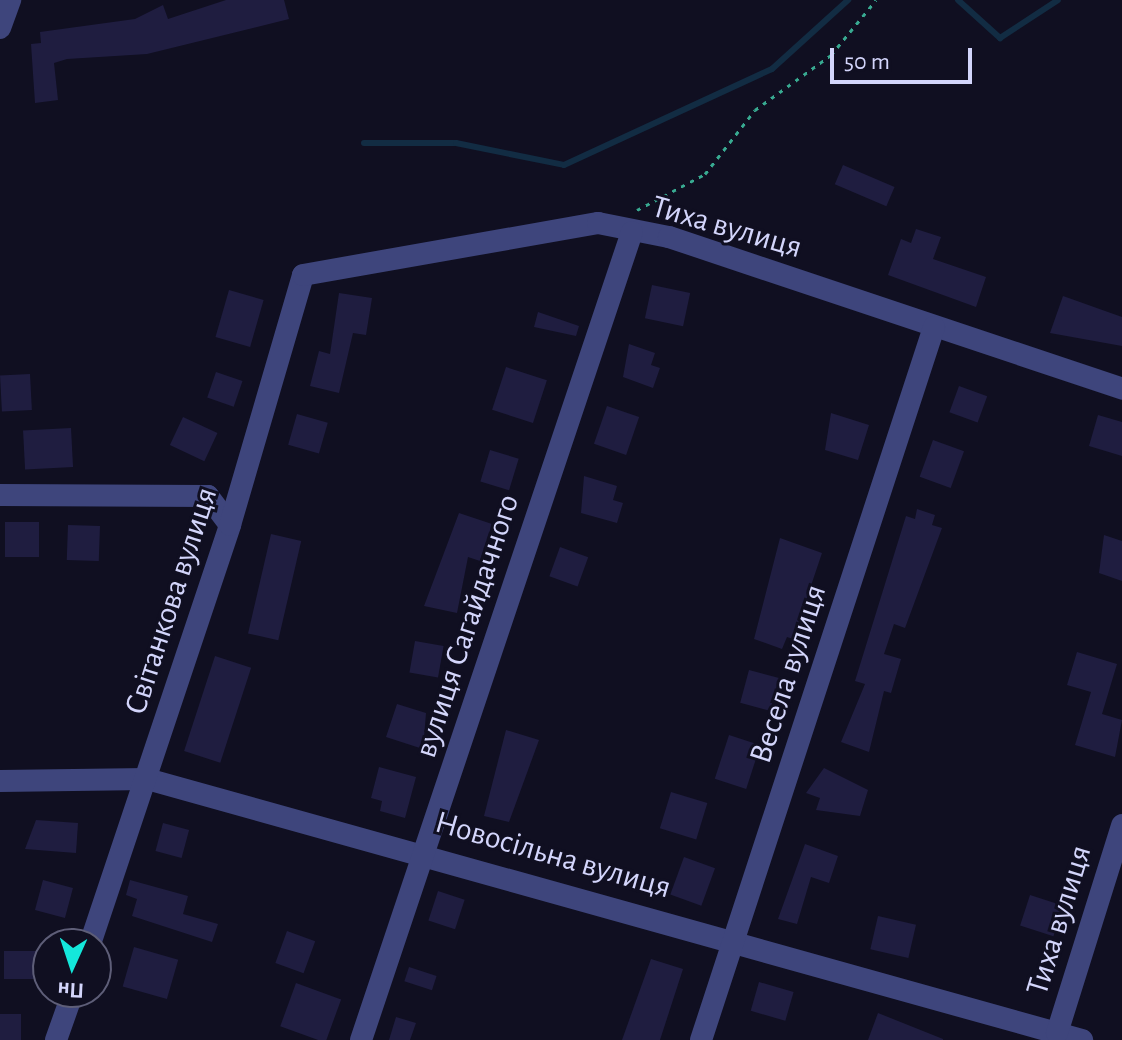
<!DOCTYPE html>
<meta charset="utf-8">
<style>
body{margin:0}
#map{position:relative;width:1122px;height:1040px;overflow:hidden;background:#100f21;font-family:"Alegreya Sans",sans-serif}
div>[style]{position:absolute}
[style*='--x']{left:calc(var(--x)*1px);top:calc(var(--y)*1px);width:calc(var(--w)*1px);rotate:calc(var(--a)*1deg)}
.stream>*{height:6px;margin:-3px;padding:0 3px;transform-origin:3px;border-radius:3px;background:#122c43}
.building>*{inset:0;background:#1f1d40;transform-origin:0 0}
.path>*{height:3px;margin-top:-1.5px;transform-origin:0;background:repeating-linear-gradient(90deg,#38aa91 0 4px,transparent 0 10px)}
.minor>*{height:22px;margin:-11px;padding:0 11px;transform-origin:11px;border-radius:11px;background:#3e457c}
span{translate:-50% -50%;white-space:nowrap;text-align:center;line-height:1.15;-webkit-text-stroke:6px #100f21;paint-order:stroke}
.street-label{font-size:32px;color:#d3d5fb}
.north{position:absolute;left:32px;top:928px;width:80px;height:80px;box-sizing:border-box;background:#100f21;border:2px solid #5e5e78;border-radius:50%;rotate:183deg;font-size:22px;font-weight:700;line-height:32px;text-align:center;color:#d3d5fb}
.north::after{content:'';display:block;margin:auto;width:28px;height:36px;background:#14e7db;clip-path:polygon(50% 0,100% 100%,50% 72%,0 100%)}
.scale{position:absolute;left:830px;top:48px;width:142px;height:36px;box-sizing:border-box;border:4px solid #d3d5fb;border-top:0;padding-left:10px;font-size:24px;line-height:28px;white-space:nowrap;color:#d3d5fb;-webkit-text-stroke:6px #100f21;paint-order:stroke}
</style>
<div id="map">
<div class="stream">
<div style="--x:958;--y:0;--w:57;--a:42.1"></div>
<div style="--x:1000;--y:38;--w:69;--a:-33.2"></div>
<div style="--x:364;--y:143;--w:92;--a:0"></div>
<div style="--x:456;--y:143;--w:110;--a:11.5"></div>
<div style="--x:564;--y:165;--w:229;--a:-24.8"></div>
<div style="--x:772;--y:69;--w:103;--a:-42.2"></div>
</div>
<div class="building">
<div style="clip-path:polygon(226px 0,284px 0,289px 19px,147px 54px,67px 59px,54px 63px,58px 100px,35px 103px,31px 44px,41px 43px,40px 32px,135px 19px,163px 5px,168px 19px)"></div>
<div style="left:843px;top:165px;width:56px;height:21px;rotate:23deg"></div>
<div style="clip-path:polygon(916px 229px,941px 237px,933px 259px,986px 277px,976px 307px,888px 275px,901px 239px,911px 243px)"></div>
<div style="left:652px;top:285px;width:39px;height:34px;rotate:12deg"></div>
<div style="left:229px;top:290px;width:36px;height:49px;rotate:16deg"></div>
<div style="clip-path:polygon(339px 293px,372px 298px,366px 335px,353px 333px,339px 393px,310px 386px,319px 351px,330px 354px)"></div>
<div style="clip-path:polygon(1063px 296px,1122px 317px,1122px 346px,1050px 333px)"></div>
<div style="clip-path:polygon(538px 312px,579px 326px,576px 336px,534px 327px)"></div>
<div style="clip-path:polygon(629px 344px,655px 353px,651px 365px,660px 368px,653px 388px,623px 377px)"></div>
<div style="left:506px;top:367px;width:43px;height:45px;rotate:18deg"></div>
<div style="left:216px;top:372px;width:28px;height:27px;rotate:19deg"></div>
<div style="left:30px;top:374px;width:36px;height:30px;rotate:87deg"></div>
<div style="left:959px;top:386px;width:30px;height:28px;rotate:20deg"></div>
<div style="left:607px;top:406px;width:34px;height:40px;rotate:19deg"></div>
<div style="clip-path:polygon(831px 413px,869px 425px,858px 460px,825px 450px)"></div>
<div style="left:297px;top:414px;width:32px;height:32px;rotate:16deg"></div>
<div style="clip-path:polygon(1098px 415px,1122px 422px,1122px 456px,1089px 446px)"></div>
<div style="left:183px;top:417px;width:38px;height:31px;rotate:25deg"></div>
<div style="left:71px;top:428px;width:39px;height:48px;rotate:87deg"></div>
<div style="left:933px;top:440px;width:33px;height:39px;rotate:20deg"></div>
<div style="left:490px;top:450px;width:30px;height:33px;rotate:17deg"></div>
<div style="clip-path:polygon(584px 476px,617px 486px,613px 500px,623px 503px,617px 523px,581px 513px)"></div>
<div style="clip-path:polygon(917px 509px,935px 515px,932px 525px,942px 528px,905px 628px,894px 624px,884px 654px,901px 659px,891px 693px,884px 691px,869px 752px,841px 742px,865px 684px,855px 681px,906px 516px,915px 519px)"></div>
<div style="clip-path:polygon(459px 513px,492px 524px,480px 561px,468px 557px,457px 613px,424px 606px)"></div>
<div style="left:5px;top:522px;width:34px;height:35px"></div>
<div style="left:68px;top:525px;width:32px;height:35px;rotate:2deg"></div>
<div style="left:271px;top:534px;width:31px;height:102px;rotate:13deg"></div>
<div style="clip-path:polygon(1104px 535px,1122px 541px,1122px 581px,1099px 573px)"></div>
<div style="clip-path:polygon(780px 538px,822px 553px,793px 639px,787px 637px,782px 649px,754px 639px)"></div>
<div style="left:560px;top:547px;width:30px;height:31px;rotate:20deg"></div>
<div style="left:415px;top:641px;width:29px;height:32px;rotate:10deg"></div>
<div style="clip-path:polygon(1077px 652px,1117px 664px,1102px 714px,1122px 720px,1115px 757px,1075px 745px,1091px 692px,1067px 685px)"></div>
<div style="left:215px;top:656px;width:38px;height:100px;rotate:18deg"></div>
<div style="left:749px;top:670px;width:31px;height:34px;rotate:15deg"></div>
<div style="clip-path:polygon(397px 704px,426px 713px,423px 749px,386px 737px)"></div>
<div style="clip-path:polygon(506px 730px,539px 740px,509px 822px,484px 816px)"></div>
<div style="left:729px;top:735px;width:33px;height:46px;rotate:18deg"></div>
<div style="clip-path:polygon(379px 767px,416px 777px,405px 818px,380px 811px,382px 801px,371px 798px)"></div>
<div style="clip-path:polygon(824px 768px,868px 790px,860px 816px,816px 810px,820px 798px,806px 793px)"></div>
<div style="left:671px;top:792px;width:38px;height:38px;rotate:17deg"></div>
<div style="clip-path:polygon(36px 820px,78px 823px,76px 853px,25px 849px)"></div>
<div style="left:163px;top:823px;width:27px;height:29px;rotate:15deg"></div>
<div style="clip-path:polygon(805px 844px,838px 856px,829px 883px,811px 877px,797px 924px,778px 919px)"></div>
<div style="left:684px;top:857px;width:33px;height:40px;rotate:20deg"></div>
<div style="left:43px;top:880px;width:31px;height:31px;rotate:15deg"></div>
<div style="clip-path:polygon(130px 880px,188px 896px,183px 914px,218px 924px,212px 942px,132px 916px,137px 899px,126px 895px)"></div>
<div style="left:438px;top:891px;width:28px;height:31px;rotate:18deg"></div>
<div style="left:1030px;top:895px;width:35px;height:32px;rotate:18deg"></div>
<div style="left:878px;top:916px;width:39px;height:34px;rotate:13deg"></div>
<div style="left:287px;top:931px;width:30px;height:34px;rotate:20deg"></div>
<div style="left:134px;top:947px;width:46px;height:41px;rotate:16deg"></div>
<div style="left:42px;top:951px;width:28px;height:38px;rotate:90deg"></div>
<div style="clip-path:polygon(651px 959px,683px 969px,660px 1040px,622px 1040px)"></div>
<div style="left:409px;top:967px;width:29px;height:15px;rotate:18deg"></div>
<div style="left:759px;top:982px;width:36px;height:30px;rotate:16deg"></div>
<div style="left:296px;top:983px;width:48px;height:46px;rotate:20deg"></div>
<div style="clip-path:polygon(878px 1013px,943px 1039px,943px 1040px,868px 1040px)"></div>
<div style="left:0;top:1014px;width:21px;height:26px"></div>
<div style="clip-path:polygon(396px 1017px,416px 1023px,410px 1040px,389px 1040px)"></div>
</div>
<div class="path">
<div style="--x:637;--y:210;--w:77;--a:-27.9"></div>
<div style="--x:705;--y:174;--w:81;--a:-52"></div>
<div style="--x:755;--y:110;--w:94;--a:-35.9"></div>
<div style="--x:831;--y:55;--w:71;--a:-50.7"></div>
</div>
<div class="minor">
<div style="--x:0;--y:28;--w:30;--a:-70"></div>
<div style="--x:0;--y:495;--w:208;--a:0.3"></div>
<div style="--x:208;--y:496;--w:36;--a:53"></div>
<div style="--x:0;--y:781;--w:147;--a:-0.8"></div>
<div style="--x:147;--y:779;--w:971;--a:15.6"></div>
<div style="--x:90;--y:944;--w:442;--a:-71.5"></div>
<div style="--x:230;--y:525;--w:260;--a:-73.7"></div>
<div style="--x:303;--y:275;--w:300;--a:-10"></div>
<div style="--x:598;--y:223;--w:72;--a:11.2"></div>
<div style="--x:669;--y:237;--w:478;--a:18.5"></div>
<div style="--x:1057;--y:1033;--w:218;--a:-72.6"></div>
<div style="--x:56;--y:1040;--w:51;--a:-70.5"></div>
<div style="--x:361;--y:1040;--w:852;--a:-71.46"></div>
<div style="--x:701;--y:1040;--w:750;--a:-71.9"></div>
</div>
<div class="street-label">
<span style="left:727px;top:227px;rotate:16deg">Тиха вулиця</span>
<span style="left:171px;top:601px;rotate:-72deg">Світанкова вулиця</span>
<span style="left:467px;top:626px;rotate:-72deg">вулиця Сагайдачного</span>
<span style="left:788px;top:674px;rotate:-72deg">Весела вулиця</span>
<span style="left:553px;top:855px;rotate:16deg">Новосільна вулиця</span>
<span style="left:1059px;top:920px;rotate:-73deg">Тиха вулиця</span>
</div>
<div class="north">Пн</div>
<div class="scale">50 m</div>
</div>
